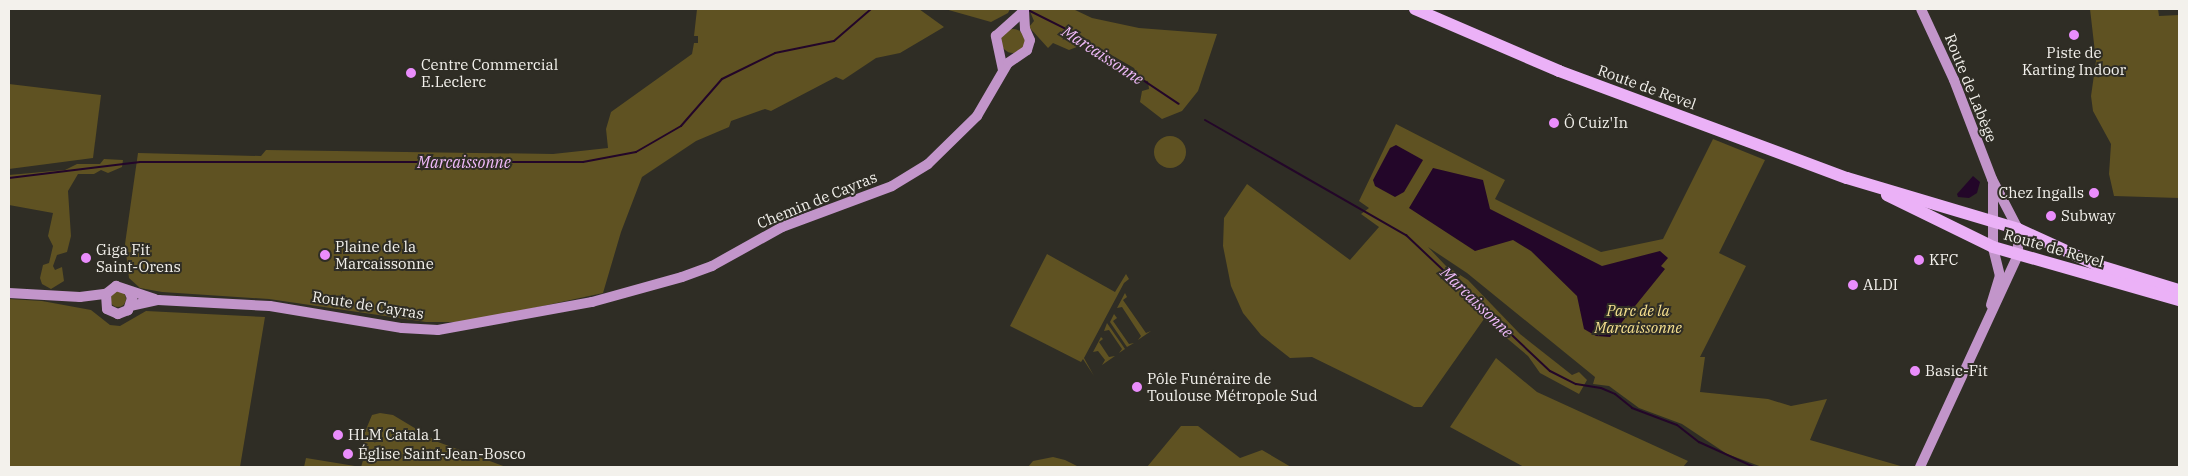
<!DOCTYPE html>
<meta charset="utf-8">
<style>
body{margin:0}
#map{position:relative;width:2188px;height:476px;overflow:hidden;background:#2f2d25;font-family:"IBM Plex Serif",serif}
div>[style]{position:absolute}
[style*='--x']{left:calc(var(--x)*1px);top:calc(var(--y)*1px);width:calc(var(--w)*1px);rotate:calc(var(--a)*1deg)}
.green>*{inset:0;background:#5f5222}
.round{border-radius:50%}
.water>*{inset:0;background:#230629}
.stream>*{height:2px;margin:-1px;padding:0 1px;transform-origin:1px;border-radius:1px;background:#230629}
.secondary>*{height:10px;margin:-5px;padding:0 5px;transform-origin:5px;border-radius:5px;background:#c295ca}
.primary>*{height:12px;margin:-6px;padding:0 6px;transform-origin:6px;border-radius:6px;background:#ebb1f7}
.dots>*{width:14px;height:14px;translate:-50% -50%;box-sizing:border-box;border:2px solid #2f2d25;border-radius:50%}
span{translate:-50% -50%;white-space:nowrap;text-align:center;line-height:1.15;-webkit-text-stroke:4px #2f2d25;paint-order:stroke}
.poi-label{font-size:15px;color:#f3f1ec}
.left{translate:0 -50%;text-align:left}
.right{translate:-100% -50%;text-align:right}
.street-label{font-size:15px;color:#f3f1ec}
.park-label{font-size:15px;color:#f6e08f;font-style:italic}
.water-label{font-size:16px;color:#f0bafa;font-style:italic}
.frame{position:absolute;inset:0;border:10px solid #f3f1ec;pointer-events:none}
</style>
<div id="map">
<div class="green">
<div style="clip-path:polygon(697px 9px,919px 9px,944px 27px,900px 53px,876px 58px,843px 80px,836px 77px,771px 111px,765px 109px,731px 121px,729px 127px,696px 141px,642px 177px,621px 232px,603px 293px,506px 314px,457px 322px,426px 322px,269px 299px,162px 292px,140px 288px,129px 278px,125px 244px,138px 153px,261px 156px,266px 150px,553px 154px,608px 148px,606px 129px,611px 112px,692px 54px,694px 43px,698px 43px,698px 36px,694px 36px)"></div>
<div style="clip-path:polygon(945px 9px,1010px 9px,1008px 13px,991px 22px)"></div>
<div style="clip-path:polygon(1029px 9px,1073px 9px,1092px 18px,1139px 28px,1217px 34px,1198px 91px,1182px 111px,1162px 119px,1140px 102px,1142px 91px,1149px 89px,1148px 81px,1139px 80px,1134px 68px,1108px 53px,1082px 45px,1069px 50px,1053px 43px,1048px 48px,1029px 27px,1034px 21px)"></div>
<div style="clip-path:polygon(2090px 9px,2158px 9px,2159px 16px,2179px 15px,2179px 198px,2114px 196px,2109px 174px,2111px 144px,2093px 111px,2091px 96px,2096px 61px)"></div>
<div class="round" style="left:1001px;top:29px;width:24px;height:24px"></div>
<div style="clip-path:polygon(9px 84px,101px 95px,93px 158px,9px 169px)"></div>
<div style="clip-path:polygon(1396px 124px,1505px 180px,1495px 199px,1601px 252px,1663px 239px,1713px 139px,1765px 160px,1719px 253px,1746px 266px,1700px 357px,1705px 357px,1700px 392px,1768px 399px,1791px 406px,1827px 399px,1810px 440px,1904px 467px,1762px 467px,1727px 454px,1682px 424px,1639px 408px,1609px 386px,1593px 384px,1595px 377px,1467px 273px,1428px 247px,1446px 266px,1468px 280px,1520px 334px,1572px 375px,1579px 372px,1587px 380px,1579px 394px,1540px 373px,1528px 356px,1484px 319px,1422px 407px,1414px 407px,1312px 357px,1290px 358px,1261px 335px,1243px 313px,1231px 286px,1223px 246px,1224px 218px,1247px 184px,1350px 260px,1379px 227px,1361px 214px,1369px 208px,1359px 201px)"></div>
<div class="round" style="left:1154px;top:136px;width:32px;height:32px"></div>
<div style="clip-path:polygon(104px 159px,123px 160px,122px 167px,108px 173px,101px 170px,94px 174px,78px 174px,68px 191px,71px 236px,67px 252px,57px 255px,53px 266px,55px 270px,62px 267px,64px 281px,51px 289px,42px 284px,40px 278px,43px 265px,49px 263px,53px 246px,48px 236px,53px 213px,9px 205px,9px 175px,65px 170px,77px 164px,100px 164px)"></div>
<div style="clip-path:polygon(1047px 254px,1115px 292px,1126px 274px,1129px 279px,1124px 283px,1084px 358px,1094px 376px,1083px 359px,1081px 362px,1010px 326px)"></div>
<div class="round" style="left:110px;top:291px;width:16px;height:16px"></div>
<div style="clip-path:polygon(1125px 293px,1127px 297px,1123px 300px,1146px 333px,1151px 331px,1138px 340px,1141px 336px,1122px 307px,1117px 308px)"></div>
<div style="clip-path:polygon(9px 299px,42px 301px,91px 310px,110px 325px,120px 326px,146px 311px,265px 317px,240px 467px,9px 467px)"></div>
<div style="clip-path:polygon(1114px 314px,1117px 318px,1113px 321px,1129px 344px,1134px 343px,1127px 347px,1110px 322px)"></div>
<div style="clip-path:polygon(1107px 323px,1125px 349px,1119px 353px,1122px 349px,1109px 330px,1104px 331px)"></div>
<div style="clip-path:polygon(1101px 337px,1103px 339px,1099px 342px,1109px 357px,1115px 356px,1102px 365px,1105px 360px,1098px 351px,1093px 352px)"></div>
<div style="clip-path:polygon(1496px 358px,1537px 392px,1688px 461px,1683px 467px,1524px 467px,1450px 427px)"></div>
<div style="clip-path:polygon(380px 413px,393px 415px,438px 442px,506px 467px,304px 467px,306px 458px,361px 467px,365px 454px,362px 439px,372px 415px)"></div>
<div style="clip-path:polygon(1181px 426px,1198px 426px,1240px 458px,1262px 450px,1291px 467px,1147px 467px)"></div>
<div style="clip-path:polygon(1053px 457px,1065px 460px,1079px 467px,1028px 467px,1033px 461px)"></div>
</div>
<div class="water">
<div style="clip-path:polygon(1396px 145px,1423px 160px,1404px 192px,1395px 197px,1375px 186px,1373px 180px,1390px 148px)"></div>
<div style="clip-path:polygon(1433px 168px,1483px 180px,1490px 209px,1602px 266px,1660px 251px,1668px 258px,1661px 266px,1665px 269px,1610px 337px,1596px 336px,1584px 329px,1577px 296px,1531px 251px,1513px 240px,1475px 251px,1409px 208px)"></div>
<div style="clip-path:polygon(1973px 176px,1980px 182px,1977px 193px,1969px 198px,1958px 197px,1957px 194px)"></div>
</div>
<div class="stream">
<div style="--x:1028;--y:10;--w:45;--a:26.6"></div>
<div style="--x:1068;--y:30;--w:133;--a:33.7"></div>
<div style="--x:1205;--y:120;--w:232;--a:29.8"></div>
<div style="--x:1406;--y:235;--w:198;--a:43.4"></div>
<div style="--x:1550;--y:371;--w:29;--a:27"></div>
<div style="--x:1576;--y:384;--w:25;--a:9"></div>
<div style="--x:1601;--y:388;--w:15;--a:23"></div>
<div style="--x:1615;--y:394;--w:22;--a:39"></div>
<div style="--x:1632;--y:408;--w:48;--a:20.7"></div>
<div style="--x:1677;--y:425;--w:28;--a:38"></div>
<div style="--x:1699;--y:442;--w:60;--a:24.4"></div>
<div style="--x:9;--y:178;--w:132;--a:-7"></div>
<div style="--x:140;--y:162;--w:443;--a:0"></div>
<div style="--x:583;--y:162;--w:54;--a:-10.7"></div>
<div style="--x:636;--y:152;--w:52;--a:-30"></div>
<div style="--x:681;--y:126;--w:62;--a:-48.9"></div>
<div style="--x:722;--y:79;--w:59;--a:-26.1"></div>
<div style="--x:775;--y:53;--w:60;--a:-11.5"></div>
<div style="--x:834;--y:41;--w:49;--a:-40.9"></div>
</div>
<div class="secondary">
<div style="--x:1003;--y:70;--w:35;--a:-102"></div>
<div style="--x:996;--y:36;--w:36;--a:-42"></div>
<div style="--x:129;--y:291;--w:8;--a:67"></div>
<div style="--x:132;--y:298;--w:13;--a:108"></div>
<div style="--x:128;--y:310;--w:11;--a:158"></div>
<div style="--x:118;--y:314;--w:12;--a:-156"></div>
<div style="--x:107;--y:309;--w:15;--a:-94"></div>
<div style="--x:106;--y:294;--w:13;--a:-39"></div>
<div style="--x:116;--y:286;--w:41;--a:18.4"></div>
<div style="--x:9;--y:293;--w:71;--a:3.2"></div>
<div style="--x:80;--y:297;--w:26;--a:-7"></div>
<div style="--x:1991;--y:305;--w:30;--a:-73"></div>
<div style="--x:2000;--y:276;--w:30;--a:-104"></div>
<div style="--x:1993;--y:247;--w:63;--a:-90"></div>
<div style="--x:130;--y:306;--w:29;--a:-12"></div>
<div style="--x:158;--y:300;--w:112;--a:3.1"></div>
<div style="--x:270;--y:306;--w:134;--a:9.5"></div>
<div style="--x:402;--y:328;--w:36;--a:3"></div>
<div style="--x:438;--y:330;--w:157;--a:-10.3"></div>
<div style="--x:592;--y:302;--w:93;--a:-15.5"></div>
<div style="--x:682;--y:277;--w:32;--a:-20"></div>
<div style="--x:712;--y:266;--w:80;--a:-29.1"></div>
<div style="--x:782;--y:227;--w:117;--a:-20.4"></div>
<div style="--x:892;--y:186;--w:42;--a:-31.4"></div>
<div style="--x:928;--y:164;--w:69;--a:-44.4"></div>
<div style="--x:977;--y:116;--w:61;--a:-59.7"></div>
<div style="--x:1008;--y:63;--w:23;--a:-34"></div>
<div style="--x:1027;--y:50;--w:10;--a:-73"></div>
<div style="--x:1030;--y:40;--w:12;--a:-114"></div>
<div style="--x:1025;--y:29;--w:20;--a:-93"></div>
<div style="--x:1920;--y:467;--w:234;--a:-65.2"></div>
<div style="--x:2018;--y:255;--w:26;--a:-90"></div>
<div style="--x:2018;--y:229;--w:56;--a:-117.5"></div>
<div style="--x:1992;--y:179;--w:106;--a:-111"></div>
<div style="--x:1954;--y:80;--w:78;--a:-114.9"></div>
</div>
<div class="primary">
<div style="--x:1415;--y:9;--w:157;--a:23.3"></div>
<div style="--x:1559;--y:71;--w:307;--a:20.4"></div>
<div style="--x:1847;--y:178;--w:178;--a:16.6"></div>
<div style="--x:2018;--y:229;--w:87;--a:24.5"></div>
<div style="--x:2097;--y:265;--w:86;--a:17"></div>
<div style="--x:1887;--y:195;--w:118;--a:26.1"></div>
<div style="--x:1993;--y:247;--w:193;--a:15.9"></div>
</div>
<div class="dots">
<div style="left:2074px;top:35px;background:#ea8dfc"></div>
<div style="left:411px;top:73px;background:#ea8dfc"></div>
<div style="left:1554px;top:123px;background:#ea8dfc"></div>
<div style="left:2094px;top:193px;background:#ea8dfc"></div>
<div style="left:2051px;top:216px;background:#ea8dfc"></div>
<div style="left:325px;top:255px;background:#ea8dfc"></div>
<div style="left:86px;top:258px;background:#ea8dfc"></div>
<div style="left:1919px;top:260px;background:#ea8dfc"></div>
<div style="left:1853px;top:285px;background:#ea8dfc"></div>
<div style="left:1915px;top:371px;background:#ea8dfc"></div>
<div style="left:1137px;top:387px;background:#ea8dfc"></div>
<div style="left:338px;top:435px;background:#ea8dfc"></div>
<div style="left:348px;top:454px;background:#ea8dfc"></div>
</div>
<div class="poi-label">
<span style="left:2074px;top:61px">Piste de<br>Karting Indoor</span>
<span class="left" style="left:421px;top:73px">Centre Commercial<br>E.Leclerc</span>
<span class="left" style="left:1564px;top:123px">Ô Cuiz'In</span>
<span class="right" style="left:2084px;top:193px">Chez Ingalls</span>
<span class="left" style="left:2061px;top:216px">Subway</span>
<span class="left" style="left:335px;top:255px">Plaine de la<br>Marcaissonne</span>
<span class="left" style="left:96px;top:258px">Giga Fit<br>Saint-Orens</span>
<span class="left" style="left:1929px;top:260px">KFC</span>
<span class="left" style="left:1863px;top:285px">ALDI</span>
<span class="left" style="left:1925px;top:371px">Basic-Fit</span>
<span class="left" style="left:1147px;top:387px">Pôle Funéraire de<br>Toulouse Métropole Sud</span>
<span class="left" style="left:348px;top:435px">HLM Catala 1</span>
<span class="left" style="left:358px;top:454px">Église Saint-Jean-Bosco</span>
</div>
<div class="street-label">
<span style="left:1647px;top:87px;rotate:20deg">Route de Revel</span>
<span style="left:1971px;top:88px;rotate:68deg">Route de Labège</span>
<span style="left:817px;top:200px;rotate:-22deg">Chemin de Cayras</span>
<span style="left:2054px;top:248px;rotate:16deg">Route de Revel</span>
<span style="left:368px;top:305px;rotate:9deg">Route de Cayras</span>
</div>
<div class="park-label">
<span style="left:1638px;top:319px">Parc de la<br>Marcaissonne</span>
</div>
<div class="water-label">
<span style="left:1103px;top:55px;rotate:33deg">Marcaissonne</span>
<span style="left:464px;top:162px">Marcaissonne</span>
<span style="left:1477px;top:302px;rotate:44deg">Marcaissonne</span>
</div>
<div class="frame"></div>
</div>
